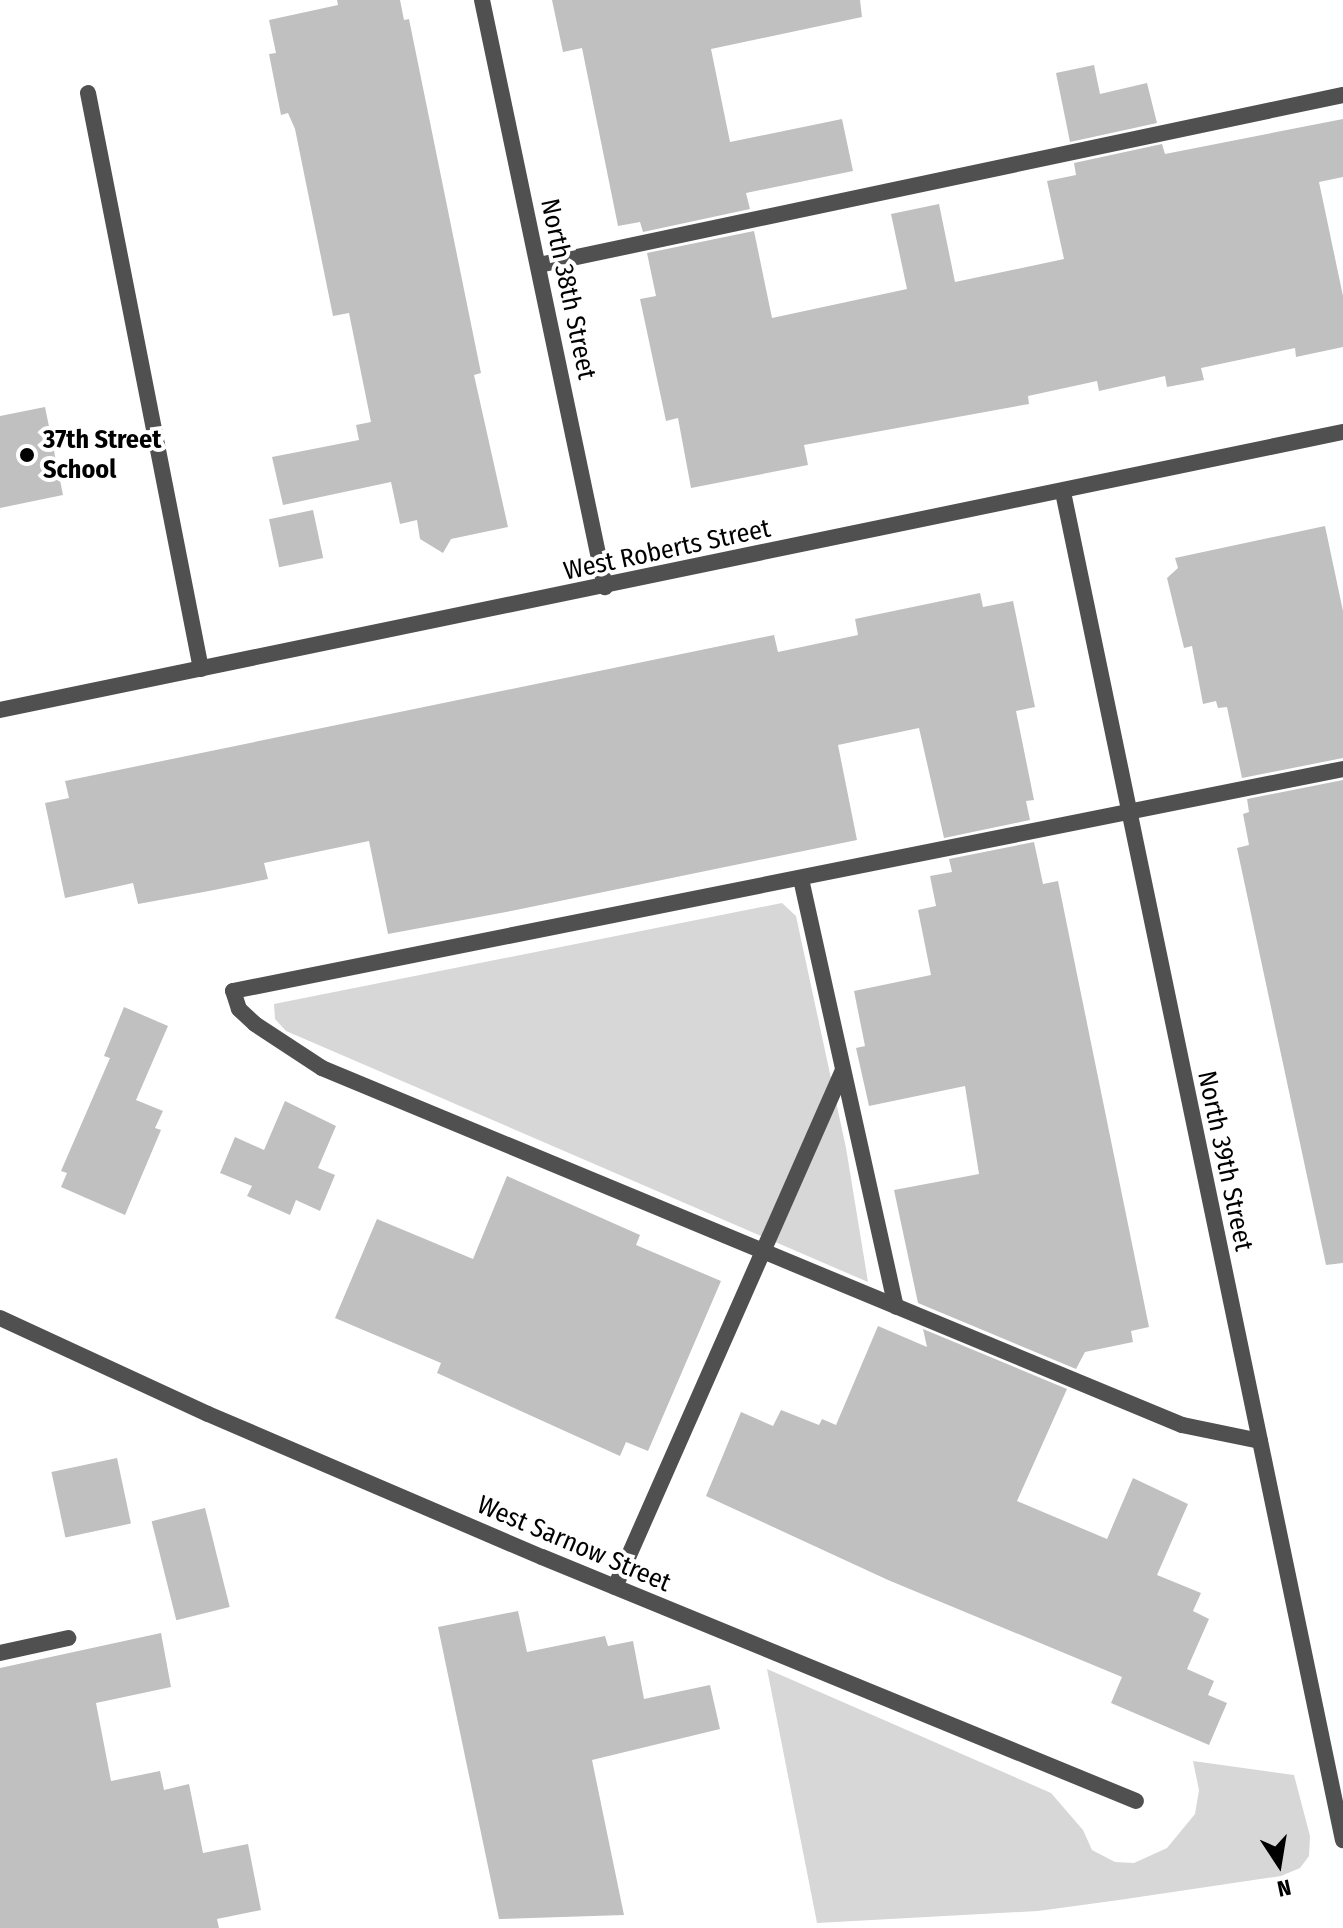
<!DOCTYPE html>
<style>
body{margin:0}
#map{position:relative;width:1343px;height:1928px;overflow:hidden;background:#fff;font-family:"Fira Sans Condensed",sans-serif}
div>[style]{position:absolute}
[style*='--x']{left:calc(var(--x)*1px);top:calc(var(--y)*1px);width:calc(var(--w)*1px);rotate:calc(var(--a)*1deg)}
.green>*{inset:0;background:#d7d7d7}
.building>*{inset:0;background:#c0c0c0;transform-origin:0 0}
.lane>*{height:16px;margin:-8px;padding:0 8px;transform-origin:8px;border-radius:8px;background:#505050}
.street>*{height:16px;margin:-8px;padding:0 8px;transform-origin:8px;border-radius:8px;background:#505050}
.dots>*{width:22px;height:22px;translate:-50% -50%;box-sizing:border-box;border:4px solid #fff;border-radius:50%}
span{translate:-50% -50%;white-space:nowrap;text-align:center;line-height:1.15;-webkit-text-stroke:8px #fff;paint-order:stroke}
.street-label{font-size:26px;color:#000}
.poi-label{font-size:26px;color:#000;font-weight:700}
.left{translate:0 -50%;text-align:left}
.north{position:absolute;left:1239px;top:1824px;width:80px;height:80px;-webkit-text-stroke:6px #fff;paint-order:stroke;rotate:168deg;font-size:22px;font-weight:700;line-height:32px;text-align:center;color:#000}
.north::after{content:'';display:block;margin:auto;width:28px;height:36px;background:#000;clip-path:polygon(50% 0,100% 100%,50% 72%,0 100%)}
</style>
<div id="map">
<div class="green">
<div style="clip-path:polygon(782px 903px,796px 916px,846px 1148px,868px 1282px,286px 1031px,275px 1019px,274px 1004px)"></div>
<div style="clip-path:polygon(767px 1669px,1051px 1793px,1083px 1830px,1092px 1850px,1115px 1862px,1134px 1863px,1167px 1848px,1195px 1814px,1199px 1790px,1193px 1761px,1294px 1775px,1310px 1836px,1309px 1856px,1300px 1868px,1281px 1876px,1119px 1900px,1038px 1911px,817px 1923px)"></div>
</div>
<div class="building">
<div style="clip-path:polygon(337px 0,400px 0,404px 20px,409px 19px,481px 373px,474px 375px,508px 527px,451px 539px,443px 553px,420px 539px,417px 520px,400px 524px,391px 482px,283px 505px,272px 457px,359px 440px,356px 425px,371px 422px,349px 313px,333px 316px,295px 129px,288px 113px,281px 115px,269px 54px,276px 53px,269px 20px,338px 5px)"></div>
<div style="clip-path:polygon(552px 0,860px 0,862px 17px,711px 49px,730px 142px,842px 119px,853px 171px,746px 193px,750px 209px,643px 232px,640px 222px,618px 226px,582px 48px,563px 52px)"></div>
<div style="clip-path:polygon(1094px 65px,1100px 94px,1147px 83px,1157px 123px,1070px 142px,1056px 73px)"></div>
<div style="clip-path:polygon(1343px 119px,1343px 177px,1319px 182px,1343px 296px,1343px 347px,1296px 357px,1295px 348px,1201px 368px,1204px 380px,1167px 387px,1165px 376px,1099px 391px,1097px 381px,1028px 396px,1029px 404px,804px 445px,808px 465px,691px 488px,678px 418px,666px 421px,640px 299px,656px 296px,647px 253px,754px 231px,772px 318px,907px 289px,891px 214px,939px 204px,955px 282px,1064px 259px,1047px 181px,1076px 175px,1074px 163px,1162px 144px,1165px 154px)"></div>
<div style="clip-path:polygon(45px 407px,63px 495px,0 508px,0 416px)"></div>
<div style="left:313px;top:510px;width:49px;height:45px;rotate:78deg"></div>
<div style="clip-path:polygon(1325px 526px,1343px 611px,1343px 758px,1242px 778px,1227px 707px,1218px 708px,1216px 701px,1203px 704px,1192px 646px,1184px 648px,1167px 578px,1178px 568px,1175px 558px)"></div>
<div style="clip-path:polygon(980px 593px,983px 607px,1013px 601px,1035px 707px,1016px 711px,1034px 800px,1026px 801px,1030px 820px,944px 838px,919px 728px,838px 745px,857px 840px,516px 910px,388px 934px,369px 841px,264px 863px,268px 879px,209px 891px,138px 904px,133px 883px,65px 898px,45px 803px,69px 798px,65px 781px,774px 635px,778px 652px,858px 635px,855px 619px)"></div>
<div style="clip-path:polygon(1343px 780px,1343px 1263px,1326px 1265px,1237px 848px,1249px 845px,1243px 814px,1249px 812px,1247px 799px)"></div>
<div style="clip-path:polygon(1034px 842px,1043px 884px,1058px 881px,1149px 1327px,1131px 1331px,1133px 1342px,1085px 1352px,1076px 1369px,918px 1303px,894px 1190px,979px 1174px,965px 1086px,869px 1106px,856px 1048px,865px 1046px,854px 991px,931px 975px,918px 910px,936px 906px,930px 876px,952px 872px,949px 859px)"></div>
<div style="clip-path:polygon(124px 1007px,168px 1026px,136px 1100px,163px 1111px,155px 1128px,161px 1130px,125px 1215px,61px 1187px,67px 1173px,61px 1171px,110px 1058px,104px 1056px)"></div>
<div style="clip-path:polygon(285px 1101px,336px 1126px,318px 1168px,335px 1175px,320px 1211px,296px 1200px,290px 1215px,247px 1196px,252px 1186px,220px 1173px,235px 1137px,264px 1150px)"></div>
<div style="clip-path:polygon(507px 1176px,640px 1235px,636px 1245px,721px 1281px,648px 1451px,626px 1442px,620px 1456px,437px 1373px,441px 1363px,335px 1318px,377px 1219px,473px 1259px)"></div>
<div style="clip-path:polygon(878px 1326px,927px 1347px,923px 1329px,1067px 1389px,1017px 1501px,1107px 1539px,1133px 1478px,1188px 1504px,1157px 1575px,1201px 1593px,1193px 1611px,1209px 1619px,1187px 1669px,1214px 1681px,1208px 1695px,1227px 1703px,1209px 1745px,1111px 1703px,1122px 1677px,888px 1580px,706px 1496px,741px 1412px,773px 1426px,781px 1410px,819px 1425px,822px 1419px,836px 1425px)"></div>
<div style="left:117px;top:1458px;width:67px;height:67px;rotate:78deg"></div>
<div style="left:205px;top:1508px;width:102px;height:55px;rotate:76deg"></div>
<div style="clip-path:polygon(518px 1611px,527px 1652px,605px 1636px,608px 1646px,633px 1641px,644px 1699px,710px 1685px,720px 1729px,592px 1760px,624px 1915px,499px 1919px,438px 1627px)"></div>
<div style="clip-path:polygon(161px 1633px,171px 1687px,96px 1703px,111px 1781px,160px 1771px,164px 1790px,189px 1784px,203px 1853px,248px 1844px,261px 1910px,217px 1919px,219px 1928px,0 1928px,0 1668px)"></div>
</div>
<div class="lane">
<div style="--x:88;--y:93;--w:587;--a:78.9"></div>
<div style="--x:539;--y:265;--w:822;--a:-11.94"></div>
<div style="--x:801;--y:879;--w:438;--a:77.5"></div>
<div style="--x:1260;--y:1441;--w:80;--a:-168.4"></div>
<div style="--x:1182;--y:1425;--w:931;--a:-157.46"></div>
<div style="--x:322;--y:1068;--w:80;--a:-146.7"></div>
<div style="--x:255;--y:1024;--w:22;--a:-137"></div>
<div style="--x:239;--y:1009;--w:19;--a:-108"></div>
<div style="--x:233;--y:991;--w:1132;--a:-11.31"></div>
<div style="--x:615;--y:1587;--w:565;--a:-66.2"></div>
<div style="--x:0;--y:1653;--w:70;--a:-12.4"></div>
</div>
<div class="street">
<div style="--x:482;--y:0;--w:600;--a:78.17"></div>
<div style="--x:1063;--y:492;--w:1377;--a:78.27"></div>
<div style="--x:0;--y:710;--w:1371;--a:-11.7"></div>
<div style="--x:0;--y:1318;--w:229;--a:24.8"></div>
<div style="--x:208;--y:1414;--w:363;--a:23.2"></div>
<div style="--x:542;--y:1557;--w:642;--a:22.33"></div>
</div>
<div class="dots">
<div style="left:27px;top:455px;background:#000"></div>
</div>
<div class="street-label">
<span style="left:568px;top:289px;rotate:78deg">North 38th Street</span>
<span style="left:667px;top:550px;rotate:-12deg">West Roberts Street</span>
<span style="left:1225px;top:1161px;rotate:78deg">North 39th Street</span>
<span style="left:574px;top:1544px;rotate:23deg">West Sarnow Street</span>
</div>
<div class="poi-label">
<span class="left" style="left:43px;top:455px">37th Street<br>School</span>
</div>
<div class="north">N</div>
</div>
